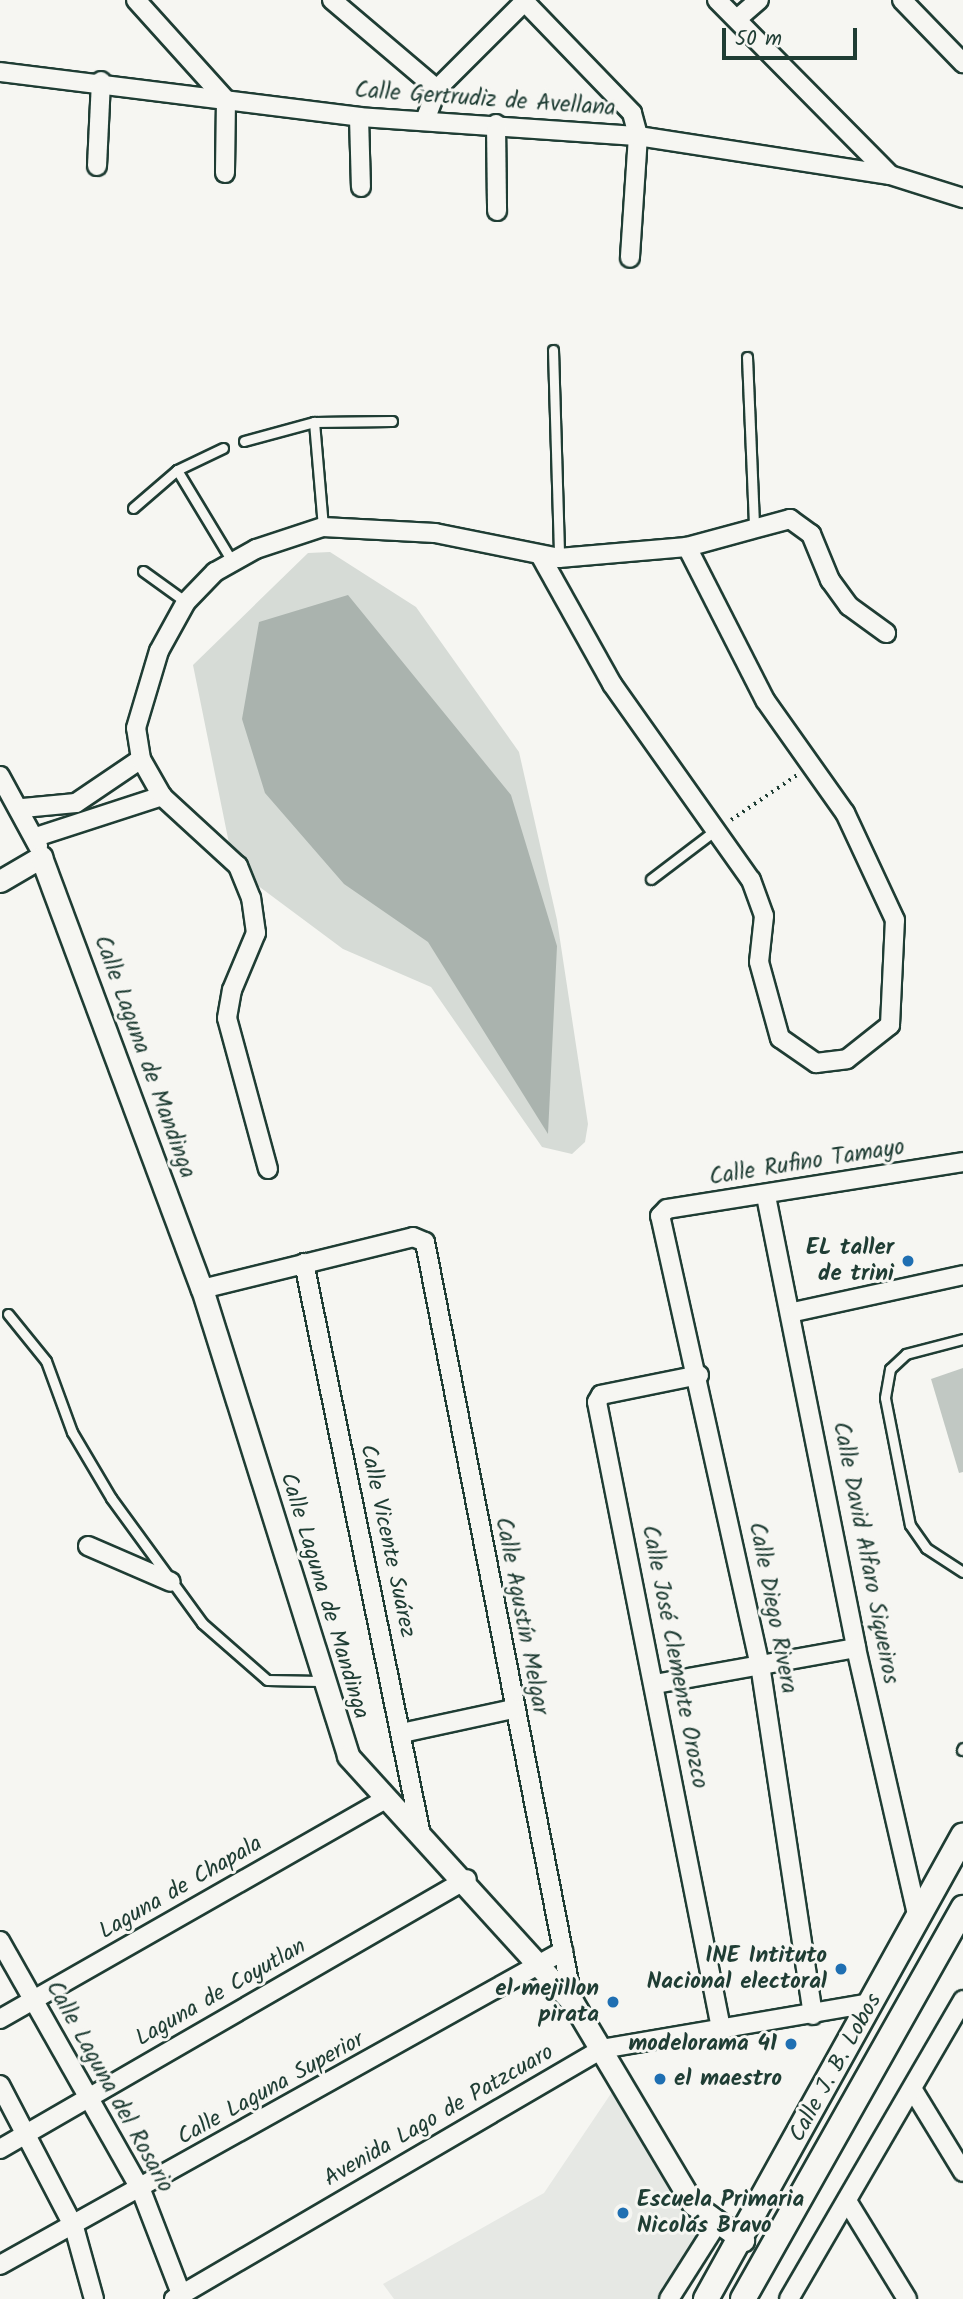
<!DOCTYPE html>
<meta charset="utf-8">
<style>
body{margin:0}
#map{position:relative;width:963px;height:2299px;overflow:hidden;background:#f6f6f2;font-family:Kalam,sans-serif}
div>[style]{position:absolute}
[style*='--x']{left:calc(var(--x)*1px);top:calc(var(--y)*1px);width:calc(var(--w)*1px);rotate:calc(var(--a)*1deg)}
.built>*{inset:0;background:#e6e8e4}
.green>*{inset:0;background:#d6dbd6}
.water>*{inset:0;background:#aab3ae}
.building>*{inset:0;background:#c1c8c3}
.path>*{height:3.5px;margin-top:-1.75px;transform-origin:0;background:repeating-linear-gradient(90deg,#1f3d34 0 2px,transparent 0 7px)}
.roads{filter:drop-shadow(2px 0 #1f3d34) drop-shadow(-2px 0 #1f3d34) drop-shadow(0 2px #1f3d34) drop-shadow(0 -2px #1f3d34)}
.service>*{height:9px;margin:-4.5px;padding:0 4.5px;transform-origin:4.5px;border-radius:4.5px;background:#f6f6f2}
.minor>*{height:18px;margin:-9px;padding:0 9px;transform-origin:9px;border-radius:9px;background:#f6f6f2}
.tertiary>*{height:21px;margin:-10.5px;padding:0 10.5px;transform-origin:10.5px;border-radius:10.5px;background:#f6f6f2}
.secondary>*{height:24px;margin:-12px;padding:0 12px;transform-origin:12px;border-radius:12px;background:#f6f6f2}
.dots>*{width:19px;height:19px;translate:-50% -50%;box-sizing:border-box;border:4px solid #f6f6f2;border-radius:50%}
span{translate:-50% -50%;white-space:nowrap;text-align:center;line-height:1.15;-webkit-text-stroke:6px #f6f6f2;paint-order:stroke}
.street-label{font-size:23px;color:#1f3d34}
.poi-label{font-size:23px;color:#1f3d34;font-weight:700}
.right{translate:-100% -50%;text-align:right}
.left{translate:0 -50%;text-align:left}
.scale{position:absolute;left:722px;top:28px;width:135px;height:32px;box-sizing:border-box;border:4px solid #1f3d34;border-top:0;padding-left:9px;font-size:21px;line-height:24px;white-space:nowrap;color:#1f3d34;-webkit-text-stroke:5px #f6f6f2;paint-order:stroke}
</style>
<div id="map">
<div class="built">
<div style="clip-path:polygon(612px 2092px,702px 2233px,659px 2299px,394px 2299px,383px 2284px,544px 2193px)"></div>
</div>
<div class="green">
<div style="clip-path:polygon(330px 552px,416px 607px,519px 752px,557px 920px,588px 1124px,585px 1142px,572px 1154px,542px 1147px,431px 987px,343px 949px,234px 868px,193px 665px,308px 553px)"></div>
</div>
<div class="water">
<div style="clip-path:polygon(348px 595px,511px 795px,557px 946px,548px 1134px,428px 942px,344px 884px,265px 793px,242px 719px,259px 622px)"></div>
</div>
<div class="building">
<div style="clip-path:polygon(963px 1368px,963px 1472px,959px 1473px,931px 1379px)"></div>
</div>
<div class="path">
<div style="--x:731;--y:820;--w:80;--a:-34.3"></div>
</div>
<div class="roads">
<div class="service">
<div style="--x:553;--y:350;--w:208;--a:88.3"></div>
<div style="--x:747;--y:357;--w:170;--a:87.6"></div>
<div style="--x:314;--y:422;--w:105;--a:85.1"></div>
<div style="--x:244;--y:441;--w:73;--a:-15.2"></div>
<div style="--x:314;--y:422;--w:78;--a:-0.7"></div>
<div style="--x:177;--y:470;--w:106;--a:58.9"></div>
<div style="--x:133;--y:508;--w:58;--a:-40.8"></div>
<div style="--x:177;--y:470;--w:51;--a:-25.6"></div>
<div style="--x:143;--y:571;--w:53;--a:35.8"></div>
<div style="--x:651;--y:879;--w:78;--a:-37.2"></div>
<div style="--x:8;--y:1314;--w:60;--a:51"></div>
<div style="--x:46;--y:1361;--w:76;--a:69.9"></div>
<div style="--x:72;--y:1432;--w:77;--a:59.4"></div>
<div style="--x:111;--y:1498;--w:155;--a:53.9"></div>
<div style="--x:202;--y:1623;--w:86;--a:41.2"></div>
<div style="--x:267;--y:1680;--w:53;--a:1.1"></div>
<div style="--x:963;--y:1339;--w:59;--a:165.3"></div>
<div style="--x:906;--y:1354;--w:22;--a:137"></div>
<div style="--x:890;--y:1369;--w:29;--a:100"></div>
<div style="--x:885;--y:1398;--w:129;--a:78.9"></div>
<div style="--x:910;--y:1525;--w:28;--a:55"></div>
<div style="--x:926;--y:1548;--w:44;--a:33"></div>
<div style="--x:962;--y:1750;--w:2;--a:-63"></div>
</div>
<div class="minor">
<div style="--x:136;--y:0;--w:135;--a:48"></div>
<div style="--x:226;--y:100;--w:73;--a:90.8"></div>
<div style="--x:332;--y:0;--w:138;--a:40.3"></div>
<div style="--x:437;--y:89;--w:31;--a:111"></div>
<div style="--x:523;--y:0;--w:157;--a:46"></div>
<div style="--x:632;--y:113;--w:24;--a:75"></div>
<div style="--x:638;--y:136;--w:122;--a:93.8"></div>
<div style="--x:717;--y:0;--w:246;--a:45.3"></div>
<div style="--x:902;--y:0;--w:88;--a:45.9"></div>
<div style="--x:737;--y:19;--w:29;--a:-41"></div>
<div style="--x:0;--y:72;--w:362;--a:7.1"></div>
<div style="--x:359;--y:117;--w:280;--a:3.9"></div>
<div style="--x:638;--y:136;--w:255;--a:8.8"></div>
<div style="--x:890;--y:175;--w:77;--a:17.5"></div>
<div style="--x:437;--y:89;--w:123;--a:-45"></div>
<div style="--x:359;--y:117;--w:70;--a:88.4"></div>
<div style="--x:496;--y:124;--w:87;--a:89.3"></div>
<div style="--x:97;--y:166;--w:85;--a:-87.3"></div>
<div style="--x:540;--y:555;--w:148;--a:60.8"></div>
<div style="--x:612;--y:684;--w:240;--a:54.7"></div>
<div style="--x:751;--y:880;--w:38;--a:70"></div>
<div style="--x:764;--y:916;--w:46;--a:96.2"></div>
<div style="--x:759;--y:962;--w:79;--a:74.6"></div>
<div style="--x:780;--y:1038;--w:44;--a:34.8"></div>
<div style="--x:816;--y:1063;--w:31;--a:-7"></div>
<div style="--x:847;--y:1059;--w:55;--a:-38.3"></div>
<div style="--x:890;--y:1025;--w:105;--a:-87.3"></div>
<div style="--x:895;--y:920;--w:118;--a:-115"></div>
<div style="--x:845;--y:813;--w:138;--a:-125.3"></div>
<div style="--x:765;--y:700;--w:172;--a:-117"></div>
<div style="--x:0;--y:776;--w:80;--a:61.5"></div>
<div style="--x:23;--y:808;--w:53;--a:-5.4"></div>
<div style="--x:76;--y:803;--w:78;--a:-34.1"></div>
<div style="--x:36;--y:837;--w:133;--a:-18"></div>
<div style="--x:268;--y:1169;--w:156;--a:-105.2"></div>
<div style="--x:227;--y:1018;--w:28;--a:-80"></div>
<div style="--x:232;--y:990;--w:62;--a:-67.2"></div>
<div style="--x:256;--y:933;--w:35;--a:-98"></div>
<div style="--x:251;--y:898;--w:35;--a:-112"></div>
<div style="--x:238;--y:866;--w:103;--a:-137.4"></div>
<div style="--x:162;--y:796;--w:43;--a:-119.6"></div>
<div style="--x:141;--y:759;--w:31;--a:-99"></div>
<div style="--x:136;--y:728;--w:80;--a:-73.4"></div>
<div style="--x:159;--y:651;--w:56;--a:-61.1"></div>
<div style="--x:186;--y:602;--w:42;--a:-46"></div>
<div style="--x:215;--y:572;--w:47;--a:-29.3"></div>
<div style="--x:256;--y:549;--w:71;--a:-18.2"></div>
<div style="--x:323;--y:527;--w:112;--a:3.1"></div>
<div style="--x:435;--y:533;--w:126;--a:11.4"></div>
<div style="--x:559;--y:558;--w:128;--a:-4.9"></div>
<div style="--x:687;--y:547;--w:107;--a:-15.2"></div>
<div style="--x:790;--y:519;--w:26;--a:36"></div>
<div style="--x:811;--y:534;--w:50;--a:67.6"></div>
<div style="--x:830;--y:580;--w:32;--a:54"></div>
<div style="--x:849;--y:606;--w:46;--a:36.1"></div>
<div style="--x:766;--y:1196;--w:461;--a:78.7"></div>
<div style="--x:856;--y:1648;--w:278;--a:77.1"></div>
<div style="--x:304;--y:1263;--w:579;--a:78.44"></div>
<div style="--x:202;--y:1289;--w:217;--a:-13.8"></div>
<div style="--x:413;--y:1237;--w:13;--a:23"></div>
<div style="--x:425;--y:1242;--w:775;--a:78.99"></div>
<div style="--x:794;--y:1312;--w:173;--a:-12.3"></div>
<div style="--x:699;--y:1375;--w:100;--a:168.5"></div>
<div style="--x:601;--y:1395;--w:8;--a:120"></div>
<div style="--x:597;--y:1402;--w:638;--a:78.8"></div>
<div style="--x:88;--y:1546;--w:90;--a:23.4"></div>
<div style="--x:655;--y:1684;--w:204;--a:-10.2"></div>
<div style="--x:402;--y:1733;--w:114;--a:-12.2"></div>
<div style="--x:0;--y:1941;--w:286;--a:60.5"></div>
<div style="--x:141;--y:2190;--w:117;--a:68.9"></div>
<div style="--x:813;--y:2015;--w:353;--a:-98.6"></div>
<div style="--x:760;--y:1666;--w:461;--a:-102.5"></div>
<div style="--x:660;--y:1216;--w:10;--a:-45"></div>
<div style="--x:667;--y:1209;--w:300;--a:-9"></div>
<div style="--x:0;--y:2019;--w:443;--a:-29.7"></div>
<div style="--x:0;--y:2085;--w:160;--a:62.5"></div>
<div style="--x:74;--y:2227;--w:75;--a:74.5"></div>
<div style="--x:913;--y:2090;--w:96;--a:58.6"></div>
<div style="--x:0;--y:2149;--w:539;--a:-30.03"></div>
<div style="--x:847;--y:2201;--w:115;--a:58.5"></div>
<div style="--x:0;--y:2265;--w:645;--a:-29.15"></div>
<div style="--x:174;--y:2299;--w:495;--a:-30.3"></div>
<div style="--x:601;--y:2049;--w:274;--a:-9.7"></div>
<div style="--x:669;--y:2299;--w:88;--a:-57.6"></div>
<div style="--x:789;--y:2299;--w:346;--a:-59.8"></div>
</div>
<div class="tertiary">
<div style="--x:0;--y:881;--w:48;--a:-30.3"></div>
<div style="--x:41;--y:857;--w:461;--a:69.6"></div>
<div style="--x:202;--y:1289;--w:489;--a:72.6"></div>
<div style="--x:348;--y:1756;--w:334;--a:47.7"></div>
<div style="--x:573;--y:2003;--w:234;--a:59.2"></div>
<div style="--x:693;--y:2204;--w:62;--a:35.8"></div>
</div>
<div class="secondary">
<div style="--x:706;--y:2299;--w:530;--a:-60.97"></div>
<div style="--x:743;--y:2299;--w:449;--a:-60.6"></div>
</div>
</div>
<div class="dots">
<div style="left:908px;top:1261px;background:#1f6fb2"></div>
<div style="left:841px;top:1969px;background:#1f6fb2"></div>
<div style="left:613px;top:2002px;background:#1f6fb2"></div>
<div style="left:791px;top:2044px;background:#1f6fb2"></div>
<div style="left:660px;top:2079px;background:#1f6fb2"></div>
<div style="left:623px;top:2213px;background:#1f6fb2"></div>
</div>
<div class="street-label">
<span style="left:485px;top:100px;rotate:4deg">Calle Gertrudiz de Avellana</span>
<span style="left:144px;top:1057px;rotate:70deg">Calle Laguna de Mandinga</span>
<span style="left:807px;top:1163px;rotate:-9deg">Calle Rufino Tamayo</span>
<span style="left:387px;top:1541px;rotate:78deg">Calle Vicente Suárez</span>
<span style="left:865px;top:1553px;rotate:79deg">Calle David Alfaro Siqueiros</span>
<span style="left:324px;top:1596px;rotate:73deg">Calle Laguna de Mandinga</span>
<span style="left:772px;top:1608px;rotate:79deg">Calle Diego Rivera</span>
<span style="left:521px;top:1616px;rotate:79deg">Calle Agustín Melgar</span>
<span style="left:674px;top:1657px;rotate:79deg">Calle José Clemente Orozco</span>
<span style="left:181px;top:1888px;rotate:-30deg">Laguna de Chapala</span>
<span style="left:221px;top:1993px;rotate:-30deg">Laguna de Coyutlan</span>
<span style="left:836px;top:2068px;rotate:-61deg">Calle J. B. Lobos</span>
<span style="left:109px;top:2087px;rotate:61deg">Calle Laguna del Rosario</span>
<span style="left:271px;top:2089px;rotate:-29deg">Calle Laguna Superior</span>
<span style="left:439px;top:2116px;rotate:-30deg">Avenida Lago de Patzcuaro</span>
</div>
<div class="poi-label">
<span class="right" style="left:894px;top:1261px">EL taller<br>de trini</span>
<span class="right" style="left:827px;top:1969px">INE Intituto<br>Nacional electoral</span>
<span class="right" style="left:599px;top:2002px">el mejillon<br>pirata</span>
<span class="right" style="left:777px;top:2044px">modelorama 41</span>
<span class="left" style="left:674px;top:2079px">el maestro</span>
<span class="left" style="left:637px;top:2213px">Escuela Primaria<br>Nicolás Bravo</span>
</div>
<div class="scale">50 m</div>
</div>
